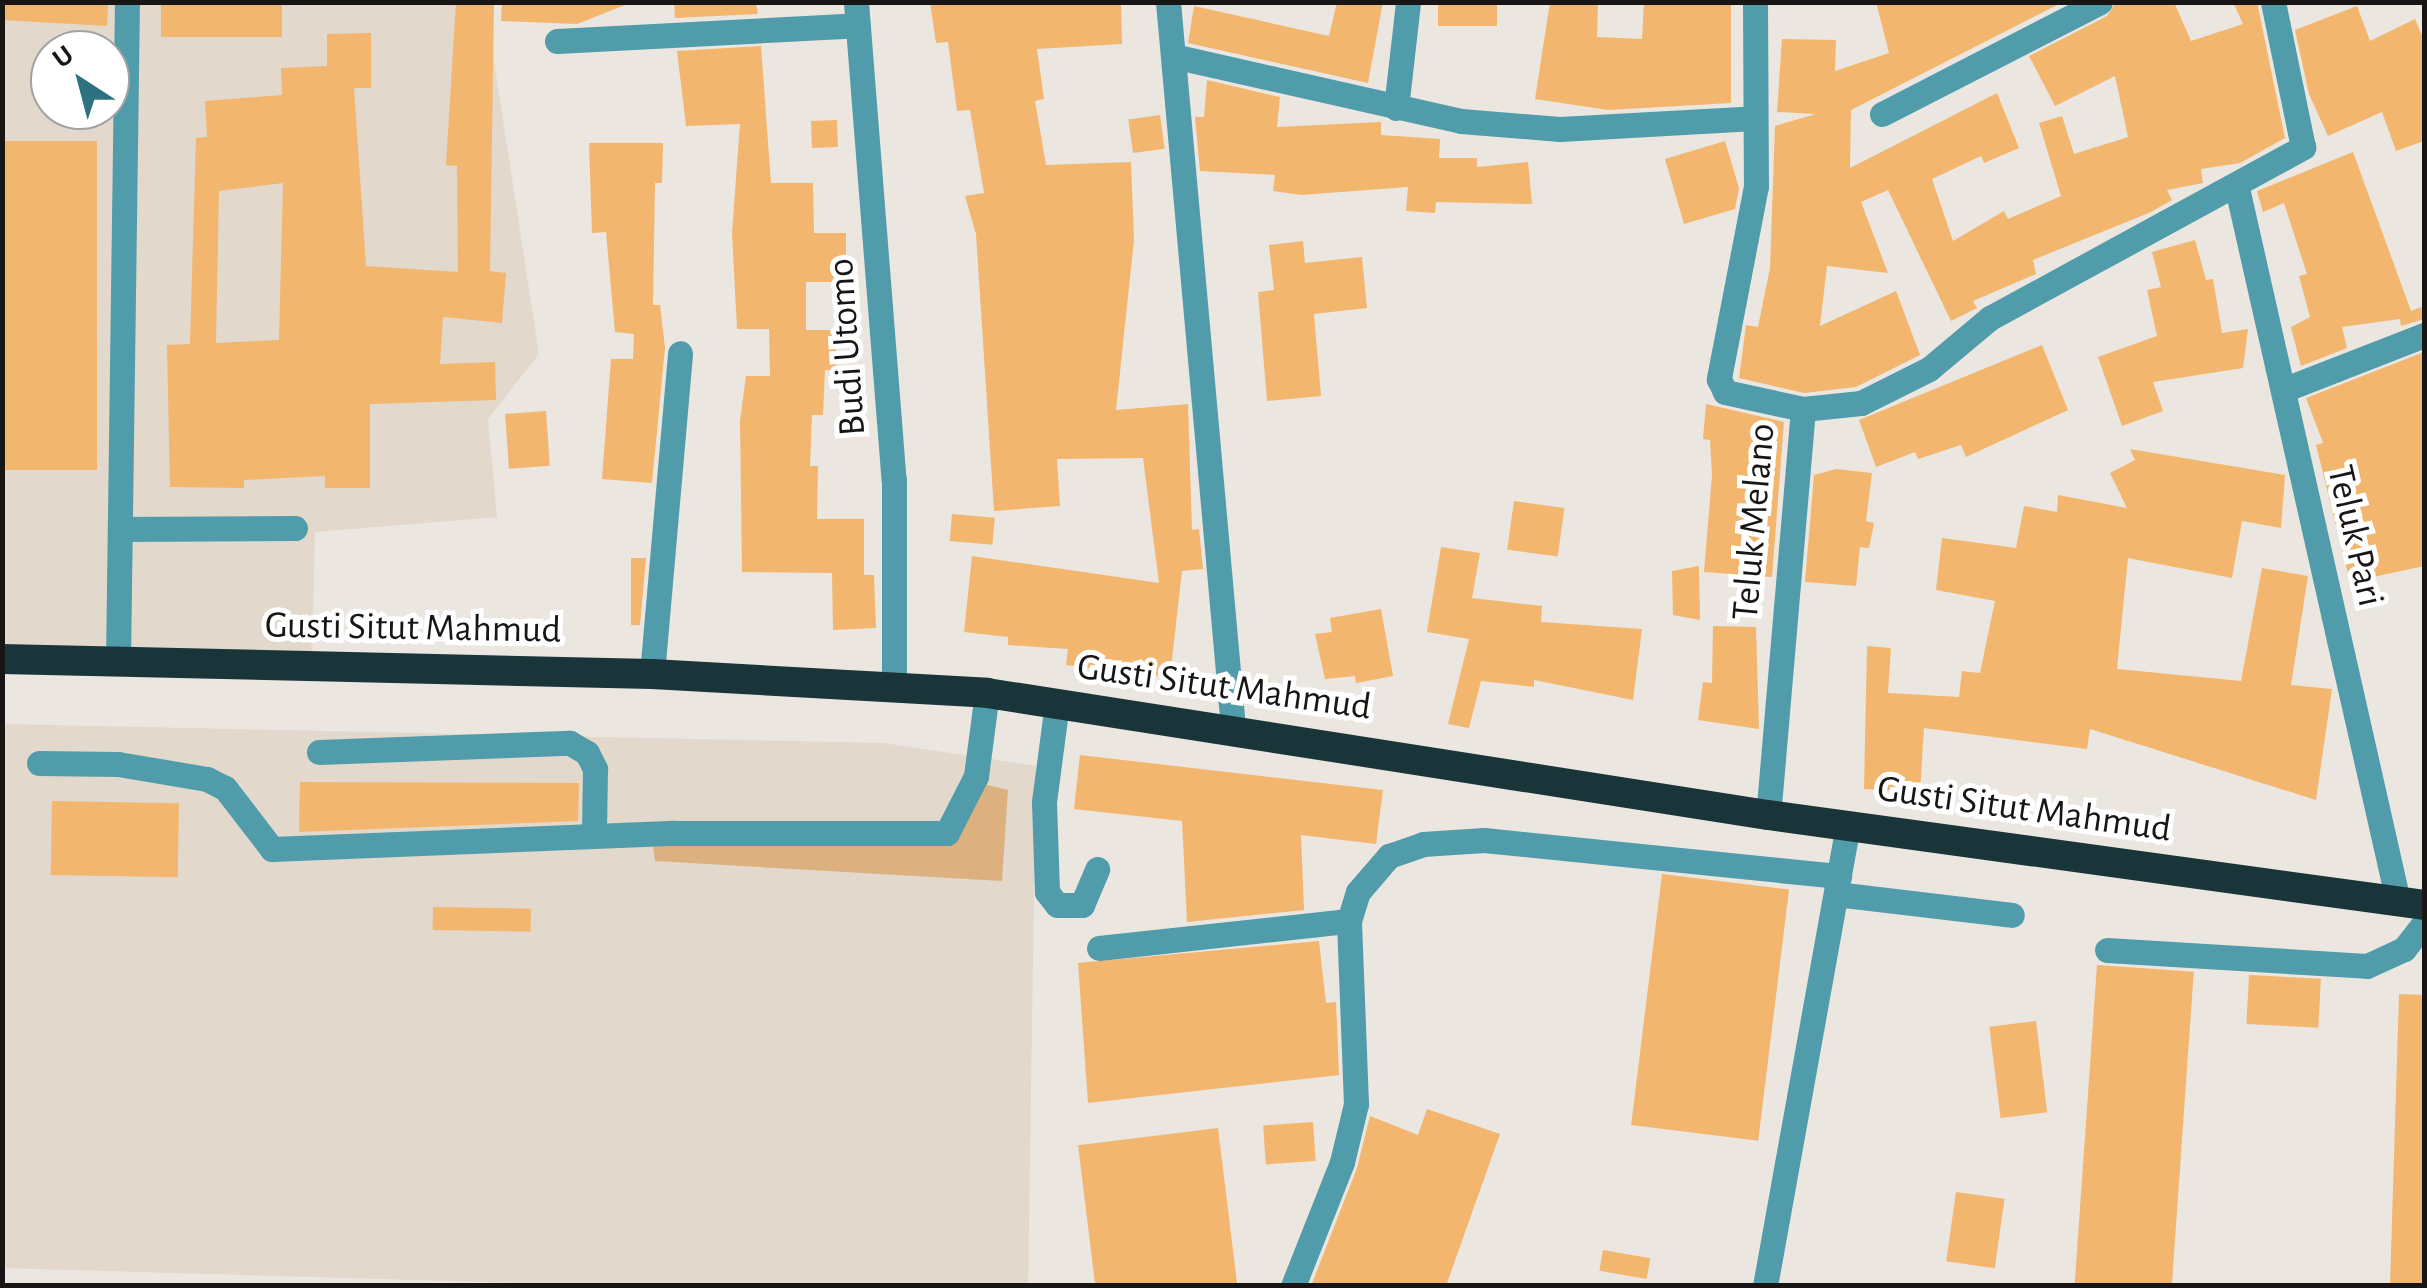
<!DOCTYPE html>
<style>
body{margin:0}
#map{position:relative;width:2427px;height:1288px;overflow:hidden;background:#ebe6e0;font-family:"Alegreya Sans",sans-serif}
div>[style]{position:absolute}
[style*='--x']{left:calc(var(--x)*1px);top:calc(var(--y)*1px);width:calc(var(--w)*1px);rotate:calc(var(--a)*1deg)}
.built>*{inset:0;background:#e2d8cc}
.green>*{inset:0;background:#dcb17f}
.building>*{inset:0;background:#f2b66e;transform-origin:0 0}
.minor>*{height:25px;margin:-12.5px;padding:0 12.5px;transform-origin:12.5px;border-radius:12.5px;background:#509caa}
.highway>*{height:30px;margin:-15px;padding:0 15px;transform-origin:15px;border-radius:15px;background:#1a353a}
span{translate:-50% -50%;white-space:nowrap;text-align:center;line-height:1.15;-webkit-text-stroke:10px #fff;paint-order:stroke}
.street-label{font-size:38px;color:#171614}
.frame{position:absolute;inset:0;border:5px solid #171614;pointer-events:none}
.north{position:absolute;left:30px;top:30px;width:100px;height:100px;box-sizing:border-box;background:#fff;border:2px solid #a2a2a1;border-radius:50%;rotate:324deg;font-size:28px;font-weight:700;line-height:40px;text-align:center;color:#171614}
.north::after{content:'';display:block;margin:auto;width:35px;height:45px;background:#2c737f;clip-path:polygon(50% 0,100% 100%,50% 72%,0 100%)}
</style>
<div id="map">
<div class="built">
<div style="clip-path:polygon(evenodd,3px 3px,485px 3px,539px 354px,488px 419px,497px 517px,315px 532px,312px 657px,3px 648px,3px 3px,50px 50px,110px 50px,110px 110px,50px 110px,50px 50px)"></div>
<div style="clip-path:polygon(3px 724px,883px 743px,1036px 766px,1028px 1285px,588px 1285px,3px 1268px)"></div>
</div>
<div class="green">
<div style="clip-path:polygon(984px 784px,1008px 790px,1002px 881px,655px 861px,652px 839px,954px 840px)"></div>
</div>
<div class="building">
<div style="clip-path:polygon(2px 2px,108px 2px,107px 26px,2px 20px)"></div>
<div style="left:161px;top:2px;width:121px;height:35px"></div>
<div style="clip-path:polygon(evenodd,456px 2px,494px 2px,490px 271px,506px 273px,502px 323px,443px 317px,440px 364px,495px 362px,496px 400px,370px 404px,370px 488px,325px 488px,325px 476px,244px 480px,244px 488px,170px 487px,167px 345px,190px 344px,196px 138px,207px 137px,205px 101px,282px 95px,281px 68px,327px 66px,327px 34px,371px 33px,371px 88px,354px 88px,366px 266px,458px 272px,457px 166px,446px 165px,456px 2px,283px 183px,279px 340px,216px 343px,219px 191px,283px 183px)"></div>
<div style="clip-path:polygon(502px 2px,629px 2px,630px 3px,577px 24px,501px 21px)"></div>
<div style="clip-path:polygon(674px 2px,756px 2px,758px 14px,675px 18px)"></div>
<div style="clip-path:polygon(930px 2px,1121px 2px,1122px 44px,1037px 49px,1044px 99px,1035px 101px,1046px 165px,1131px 162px,1134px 240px,1116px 410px,1188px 404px,1192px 530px,1199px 529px,1203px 569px,1182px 571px,1170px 677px,1066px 665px,1068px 649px,1008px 645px,1008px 637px,964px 632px,972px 556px,1159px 583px,1143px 458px,1057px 459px,1060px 506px,994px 511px,976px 234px,965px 196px,984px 193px,970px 110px,957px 111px,948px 42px,936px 43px)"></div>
<div style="clip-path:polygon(1337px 2px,1383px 2px,1368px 83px,1188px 43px,1194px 6px,1329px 36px)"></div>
<div style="left:1438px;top:2px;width:59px;height:24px"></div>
<div style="clip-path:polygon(1550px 2px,1598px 2px,1597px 37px,1642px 39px,1644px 2px,1731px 2px,1731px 103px,1608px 110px,1535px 99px)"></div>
<div style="clip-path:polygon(1876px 2px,2063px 2px,1851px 110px,1850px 168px,1997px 93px,2019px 148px,1984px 163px,1981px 156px,1932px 179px,1953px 241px,2004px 211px,2008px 219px,2061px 196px,2039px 123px,2062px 116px,2074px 154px,2128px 137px,2115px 76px,2055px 106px,2029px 56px,2107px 16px,2116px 2px,2174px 2px,2191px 41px,2243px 24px,2233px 2px,2257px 2px,2285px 138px,2240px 163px,2201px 169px,2203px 183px,2167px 190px,2172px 200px,2151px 212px,2033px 260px,2036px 274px,1973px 301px,1977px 308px,1951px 321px,1888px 190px,1861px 202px,1888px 273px,1827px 266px,1820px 326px,1896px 291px,1920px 355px,1856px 387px,1804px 393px,1739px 378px,1746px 325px,1758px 327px,1770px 268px,1775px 126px,1816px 114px,1777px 112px,1782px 39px,1836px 40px,1835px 71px,1889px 53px)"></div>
<div style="clip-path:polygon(2357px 6px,2370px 41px,2415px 19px,2424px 40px,2424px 141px,2396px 151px,2382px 112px,2328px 136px,2309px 94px,2295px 30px)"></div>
<div style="clip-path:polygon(761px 46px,771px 183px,813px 183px,814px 233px,846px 233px,846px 282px,806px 282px,806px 330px,836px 330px,836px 370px,825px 370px,823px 415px,812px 415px,810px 466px,818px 466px,817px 519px,864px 519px,864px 575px,874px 575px,876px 628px,833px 630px,832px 573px,742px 572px,740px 421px,746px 376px,770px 376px,769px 329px,737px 329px,732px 233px,740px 124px,686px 126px,677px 51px)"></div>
<div style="clip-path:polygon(1207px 80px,1280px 97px,1277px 127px,1381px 122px,1381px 135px,1440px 139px,1439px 158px,1477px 158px,1477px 167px,1528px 162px,1532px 204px,1436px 202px,1435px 213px,1406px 211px,1408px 187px,1301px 195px,1273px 191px,1275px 175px,1200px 171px,1195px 117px,1204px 117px)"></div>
<div style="left:1160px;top:115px;width:34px;height:32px;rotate:82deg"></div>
<div style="left:837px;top:120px;width:27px;height:26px;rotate:88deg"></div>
<div style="left:2px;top:141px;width:95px;height:329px"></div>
<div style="clip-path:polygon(1725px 141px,1739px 188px,1735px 209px,1684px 224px,1665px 159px)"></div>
<div style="clip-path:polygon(589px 143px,663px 143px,662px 183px,655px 183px,653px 305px,660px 305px,665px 348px,652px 483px,602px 479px,611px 359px,633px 359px,634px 334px,615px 332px,606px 232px,592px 233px)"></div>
<div style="clip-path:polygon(2353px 152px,2411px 311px,2424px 306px,2424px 319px,2401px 326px,2400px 319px,2342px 327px,2347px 348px,2301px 366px,2291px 327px,2310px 317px,2299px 276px,2307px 274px,2284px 203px,2263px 212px,2257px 191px)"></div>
<div style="clip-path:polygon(2195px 240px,2206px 280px,2213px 279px,2222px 333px,2248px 329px,2243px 368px,2153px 382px,2163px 411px,2122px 426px,2098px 357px,2157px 336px,2147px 290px,2161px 287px,2152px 252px)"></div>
<div style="clip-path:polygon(1303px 241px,1305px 263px,1362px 257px,1367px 308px,1314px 314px,1321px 396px,1267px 401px,1258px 292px,1274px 290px,1269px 245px)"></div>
<div style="clip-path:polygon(2042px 345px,2068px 410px,1966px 457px,1961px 445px,1918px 459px,1915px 452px,1876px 467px,1859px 420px)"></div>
<div style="clip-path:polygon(2424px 352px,2424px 566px,2350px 582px,2316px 445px,2323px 443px,2306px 398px)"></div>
<div style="clip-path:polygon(1706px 404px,1784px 422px,1772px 577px,1704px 572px,1712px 475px,1710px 440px,1703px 439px)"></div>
<div style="left:546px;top:411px;width:55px;height:41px;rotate:86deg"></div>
<div style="clip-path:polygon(2130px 449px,2285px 475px,2281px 528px,2242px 521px,2232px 578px,2128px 558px,2117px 669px,2241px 681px,2262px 568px,2308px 576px,2291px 685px,2332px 689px,2316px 800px,2090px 729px,2087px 749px,1924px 728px,1920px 792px,1864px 789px,1867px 646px,1891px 648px,1888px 693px,1959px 697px,1962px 671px,1980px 673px,1995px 601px,1936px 590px,1942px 538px,2016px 548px,2024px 506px,2057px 512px,2058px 495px,2127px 508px,2110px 473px,2135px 460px)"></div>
<div style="clip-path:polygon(1836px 469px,1872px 473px,1866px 521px,1874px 523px,1869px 548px,1860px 547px,1856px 586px,1805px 582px,1814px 475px)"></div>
<div style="left:1514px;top:501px;width:51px;height:49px;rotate:8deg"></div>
<div style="left:952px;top:514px;width:43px;height:27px;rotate:5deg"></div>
<div style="clip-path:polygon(1441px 547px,1480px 553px,1472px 598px,1542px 606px,1541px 622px,1642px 629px,1633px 700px,1534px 680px,1534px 687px,1481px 681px,1469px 728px,1448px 724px,1469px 639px,1427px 632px)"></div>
<div style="clip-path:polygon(631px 558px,646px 558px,640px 625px,631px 625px)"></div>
<div style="clip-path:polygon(1699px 566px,1700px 620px,1673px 615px,1672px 571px)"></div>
<div style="clip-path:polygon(1381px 609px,1393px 676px,1356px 683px,1355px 676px,1325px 679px,1315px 634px,1332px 632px,1330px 618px)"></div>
<div style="clip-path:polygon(1713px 626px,1756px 627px,1759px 729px,1698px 720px,1703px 682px,1712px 683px)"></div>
<div style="clip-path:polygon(1080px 755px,1383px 790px,1376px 844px,1301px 835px,1304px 910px,1187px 922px,1182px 821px,1074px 809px)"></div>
<div style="clip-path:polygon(300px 782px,579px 783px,578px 821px,299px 832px)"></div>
<div style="left:52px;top:801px;width:127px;height:74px;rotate:1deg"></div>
<div style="left:1662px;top:874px;width:128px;height:253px;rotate:7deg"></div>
<div style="left:433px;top:907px;width:98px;height:23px;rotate:1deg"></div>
<div style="clip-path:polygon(1319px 941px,1326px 1003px,1336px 1002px,1339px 1075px,1088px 1103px,1078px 963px)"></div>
<div style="left:2097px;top:965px;width:97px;height:321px;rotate:4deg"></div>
<div style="left:2249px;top:975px;width:72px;height:49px;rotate:3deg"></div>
<div style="clip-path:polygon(2399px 994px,2424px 995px,2424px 1286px,2390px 1286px)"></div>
<div style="left:2036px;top:1021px;width:92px;height:47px;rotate:83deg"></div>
<div style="clip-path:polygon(1427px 1109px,1500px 1134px,1446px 1286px,1311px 1286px,1357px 1168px,1370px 1116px,1418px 1135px)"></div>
<div style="left:1313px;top:1122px;width:39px;height:50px;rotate:86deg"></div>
<div style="left:1218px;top:1128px;width:159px;height:141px;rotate:83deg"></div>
<div style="left:1956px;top:1192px;width:49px;height:70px;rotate:8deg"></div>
<div style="left:1603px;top:1250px;width:48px;height:21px;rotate:10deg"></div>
</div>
<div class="minor">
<div style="--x:856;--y:2;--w:480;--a:85.5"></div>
<div style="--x:894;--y:480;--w:208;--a:90"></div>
<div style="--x:1168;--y:2;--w:728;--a:84.88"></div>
<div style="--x:1755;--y:2;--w:184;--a:89.7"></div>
<div style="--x:1756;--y:186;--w:197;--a:100.9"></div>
<div style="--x:1719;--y:379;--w:14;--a:65"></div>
<div style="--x:1725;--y:392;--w:80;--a:12.3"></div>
<div style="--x:1803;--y:409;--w:408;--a:94.9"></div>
<div style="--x:557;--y:41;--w:301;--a:-3"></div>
<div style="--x:1173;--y:56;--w:295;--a:12.7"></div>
<div style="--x:1461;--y:121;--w:99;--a:4.6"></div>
<div style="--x:1560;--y:129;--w:195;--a:-3.2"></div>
<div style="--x:1396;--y:108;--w:107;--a:-83.5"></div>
<div style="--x:1882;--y:114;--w:245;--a:-27.2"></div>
<div style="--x:2237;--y:188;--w:731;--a:77.28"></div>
<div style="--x:2283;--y:390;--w:151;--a:-21.3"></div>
<div style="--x:1803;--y:409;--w:58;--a:-5.9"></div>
<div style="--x:1861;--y:403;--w:76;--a:-26.6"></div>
<div style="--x:1929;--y:369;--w:80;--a:-39.9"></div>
<div style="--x:1990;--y:318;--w:357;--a:-28.6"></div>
<div style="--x:2303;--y:147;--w:148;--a:-101.7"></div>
<div style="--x:120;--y:529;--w:175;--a:-0.3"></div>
<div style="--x:118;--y:661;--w:659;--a:-89.22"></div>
<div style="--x:652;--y:674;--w:322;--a:-85"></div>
<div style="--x:1057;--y:703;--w:100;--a:97.5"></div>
<div style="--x:1044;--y:802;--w:90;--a:88.1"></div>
<div style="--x:1047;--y:892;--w:16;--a:52"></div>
<div style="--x:1057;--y:905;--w:25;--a:0"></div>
<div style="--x:1082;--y:905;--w:39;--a:-67"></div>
<div style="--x:319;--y:752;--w:251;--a:-2.1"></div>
<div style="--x:570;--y:743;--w:20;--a:30"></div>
<div style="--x:587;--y:753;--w:18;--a:63"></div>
<div style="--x:595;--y:769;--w:66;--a:90.9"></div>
<div style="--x:39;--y:763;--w:79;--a:0.7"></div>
<div style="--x:118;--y:764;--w:90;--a:9.6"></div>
<div style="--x:207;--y:779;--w:20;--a:27"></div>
<div style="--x:225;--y:788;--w:77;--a:52.4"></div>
<div style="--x:272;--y:849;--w:403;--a:-2.3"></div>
<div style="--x:675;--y:833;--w:272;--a:0"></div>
<div style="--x:947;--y:833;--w:64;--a:-63"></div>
<div style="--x:976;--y:776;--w:84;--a:-82.5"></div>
<div style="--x:1836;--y:894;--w:177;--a:6.8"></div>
<div style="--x:1099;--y:948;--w:251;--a:-6.2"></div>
<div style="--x:2107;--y:950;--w:260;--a:3.5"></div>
<div style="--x:2367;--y:966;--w:41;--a:-24.7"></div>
<div style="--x:2404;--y:949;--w:33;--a:-52"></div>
<div style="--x:1293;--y:1286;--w:133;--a:-68.4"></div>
<div style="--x:1342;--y:1162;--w:60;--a:-76.4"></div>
<div style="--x:1356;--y:1104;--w:183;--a:-92.2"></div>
<div style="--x:1349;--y:921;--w:30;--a:-73"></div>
<div style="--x:1358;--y:892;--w:48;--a:-49.3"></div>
<div style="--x:1389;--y:856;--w:36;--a:-19"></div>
<div style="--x:1423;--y:844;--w:61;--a:-3.8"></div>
<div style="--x:1484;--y:840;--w:357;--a:5.8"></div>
<div style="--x:1765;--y:1286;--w:467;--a:-79.8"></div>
</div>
<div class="highway">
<div style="--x:2;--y:659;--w:650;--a:1.32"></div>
<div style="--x:652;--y:674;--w:336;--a:3.2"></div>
<div style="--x:987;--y:693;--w:790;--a:8.88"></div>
<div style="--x:1768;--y:815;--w:662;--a:7.81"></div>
</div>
<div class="street-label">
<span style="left:848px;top:347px;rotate:-94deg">Budi Utomo</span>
<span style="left:1755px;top:522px;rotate:-85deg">Teluk Melano</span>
<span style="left:2354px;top:536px;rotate:77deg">Teluk Pari</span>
<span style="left:413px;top:629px;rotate:1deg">Gusti Situt Mahmud</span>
<span style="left:1224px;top:688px;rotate:8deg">Gusti Situt Mahmud</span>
<span style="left:2024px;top:810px;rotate:8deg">Gusti Situt Mahmud</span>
</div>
<div class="frame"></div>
<div class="north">U</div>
</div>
